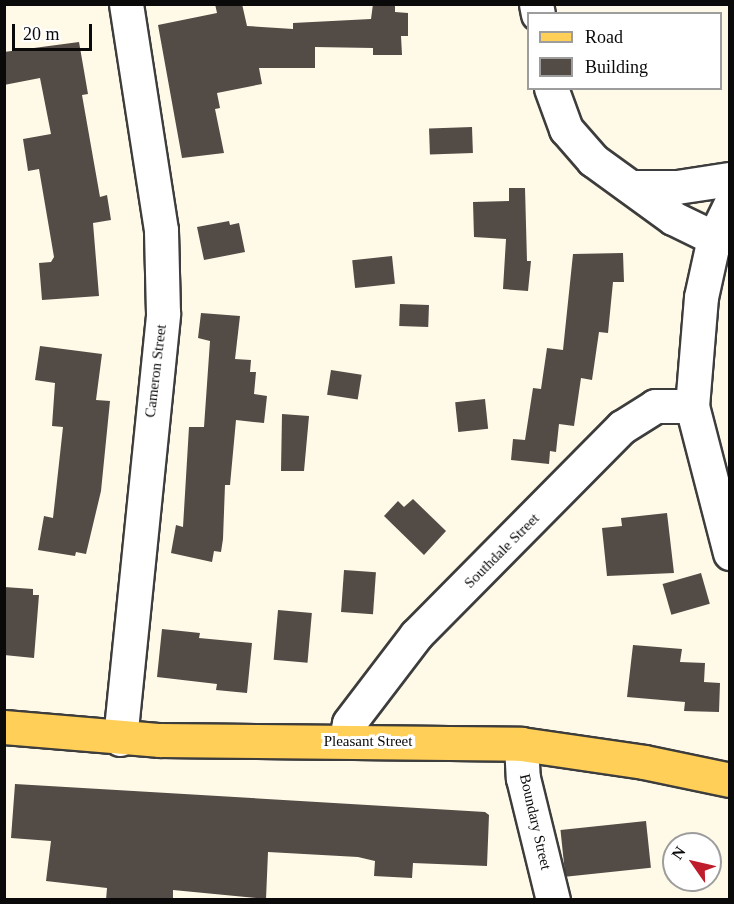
<!DOCTYPE html>
<style>
body{margin:0}
#map{position:relative;width:734px;height:904px;overflow:hidden;background:#fff9e7;font-family:"Times New Roman",serif}
div>[style]{position:absolute}
[style*='--x']{left:calc(var(--x)*1px);top:calc(var(--y)*1px);width:calc(var(--w)*1px);rotate:calc(var(--a)*1deg)}
.building>*{inset:0;background:#534b46;transform-origin:0 0}
.roads{filter:drop-shadow(2px 0 #3d3d3d) drop-shadow(-2px 0 #3d3d3d) drop-shadow(0 2px #3d3d3d) drop-shadow(0 -2px #3d3d3d)}
.minor>*{height:33px;margin:-16.5px;padding:0 16.5px;transform-origin:16.5px;border-radius:16.5px;background:#fff}
.major>*{height:33px;margin:-16.5px;padding:0 16.5px;transform-origin:16.5px;border-radius:16.5px;background:#ffcf57}
span{translate:-50% -50%;white-space:nowrap;text-align:center;line-height:1.15;-webkit-text-stroke:6px #fff;paint-order:stroke}
.street-label{font-size:15px;color:#0a0a0a}
.frame{position:absolute;inset:0;border:6px solid #0a0a0a;pointer-events:none}
.legend{position:absolute;left:527px;top:12px;width:195px;height:78px;box-sizing:border-box;background:#fff;border:2px solid #9d9d9d;margin:0;padding:8px 10px;list-style:none;font-size:18px;color:#0a0a0a}
.legend li{display:flex;align-items:center;gap:12px;height:30px}
.legend b{width:30px;border:2px solid #9d9d9d}
.north{position:absolute;left:662px;top:832px;width:60px;height:60px;box-sizing:border-box;background:#fff;border:2px solid #9d9d9d;border-radius:50%;rotate:304deg;font-size:16px;font-weight:700;line-height:24px;text-align:center;color:#0a0a0a}
.north::after{content:'';display:block;margin:auto;width:21px;height:27px;background:#bf1d2b;clip-path:polygon(50% 0,100% 100%,50% 72%,0 100%)}
.scale{position:absolute;left:12px;top:24px;width:80px;height:27px;box-sizing:border-box;border:3px solid #0a0a0a;border-top:0;padding-left:8px;font-size:18px;line-height:21px;white-space:nowrap;color:#0a0a0a;-webkit-text-stroke:4px #fff;paint-order:stroke}
</style>
<div id="map">
<div class="building">
<div style="clip-path:polygon(215px 4px,242px 4px,247px 26px,293px 29px,293px 23px,371px 19px,373px 4px,395px 4px,395px 12px,408px 13px,408px 36px,401px 36px,402px 55px,373px 55px,373px 48px,315px 47px,315px 68px,259px 68px,262px 84px,217px 93px,220px 108px,215px 109px,224px 153px,182px 158px,158px 25px,217px 13px)"></div>
<div style="clip-path:polygon(79px 42px,88px 94px,82px 95px,100px 197px,107px 195px,111px 220px,93px 223px,99px 296px,42px 300px,39px 263px,51px 262px,54px 257px,39px 169px,28px 171px,23px 139px,51px 134px,40px 78px,4px 85px,4px 52px)"></div>
<div style="left:472px;top:127px;width:26px;height:43px;rotate:88deg"></div>
<div style="clip-path:polygon(509px 188px,525px 188px,527px 261px,531px 261px,528px 291px,503px 289px,506px 239px,474px 237px,473px 202px,509px 201px)"></div>
<div style="clip-path:polygon(229px 221px,230px 225px,239px 223px,245px 252px,204px 260px,197px 227px)"></div>
<div style="clip-path:polygon(623px 253px,624px 282px,613px 282px,608px 333px,599px 332px,592px 380px,581px 378px,574px 426px,559px 424px,556px 452px,550px 451px,549px 464px,511px 460px,513px 439px,525px 440px,533px 388px,541px 389px,547px 348px,563px 350px,573px 254px)"></div>
<div style="left:392px;top:256px;width:28px;height:40px;rotate:84deg"></div>
<div style="left:400px;top:304px;width:29px;height:22px;rotate:2deg"></div>
<div style="clip-path:polygon(201px 313px,240px 316px,235px 359px,251px 360px,250px 372px,256px 372px,254px 394px,267px 396px,264px 423px,236px 420px,230px 485px,225px 485px,223px 539px,221px 552px,214px 551px,212px 562px,171px 553px,176px 525px,183px 527px,189px 427px,204px 427px,210px 341px,198px 338px)"></div>
<div style="clip-path:polygon(40px 346px,102px 354px,96px 400px,110px 401px,101px 491px,86px 554px,76px 552px,75px 556px,38px 550px,44px 516px,53px 518px,63px 427px,52px 426px,55px 383px,35px 380px)"></div>
<div style="left:331px;top:370px;width:31px;height:25px;rotate:9deg"></div>
<div style="left:485px;top:399px;width:30px;height:30px;rotate:84deg"></div>
<div style="clip-path:polygon(282px 414px,309px 416px,304px 471px,281px 471px)"></div>
<div style="clip-path:polygon(413px 499px,446px 531px,424px 555px,384px 516px,398px 501px,404px 507px)"></div>
<div style="clip-path:polygon(667px 513px,674px 573px,607px 576px,602px 528px,622px 526px,621px 518px)"></div>
<div style="left:344px;top:570px;width:32px;height:42px;rotate:4deg"></div>
<div style="left:701px;top:573px;width:32px;height:40px;rotate:74deg"></div>
<div style="clip-path:polygon(4px 587px,33px 589px,33px 595px,39px 595px,34px 658px,4px 655px)"></div>
<div style="left:278px;top:610px;width:34px;height:50px;rotate:5deg"></div>
<div style="clip-path:polygon(162px 629px,200px 633px,199px 638px,252px 643px,247px 693px,216px 690px,217px 684px,157px 677px)"></div>
<div style="clip-path:polygon(633px 645px,682px 649px,680px 662px,705px 663px,704px 682px,720px 683px,719px 712px,684px 711px,685px 702px,627px 697px)"></div>
<div style="clip-path:polygon(15px 784px,485px 812px,489px 815px,487px 866px,413px 863px,412px 878px,374px 876px,375px 861px,358px 857px,268px 852px,266px 899px,173px 890px,173px 900px,106px 900px,107px 888px,46px 881px,51px 841px,11px 838px)"></div>
<div style="left:646px;top:821px;width:47px;height:86px;rotate:84deg"></div>
</div>
<div class="roads">
<div class="minor">
<div style="--x:536;--y:4;--w:10;--a:79"></div>
<div style="--x:551;--y:88;--w:44;--a:69.9"></div>
<div style="--x:566;--y:129;--w:41;--a:48.9"></div>
<div style="--x:593;--y:160;--w:99;--a:35.9"></div>
<div style="--x:673;--y:218;--w:46;--a:26"></div>
<div style="--x:714;--y:238;--w:16;--a:0"></div>
<div style="--x:635;--y:187;--w:42;--a:0"></div>
<div style="--x:677;--y:187;--w:54;--a:-8.6"></div>
<div style="--x:730;--y:205;--w:37;--a:116"></div>
<div style="--x:714;--y:238;--w:60;--a:102.4"></div>
<div style="--x:701;--y:297;--w:109;--a:94.7"></div>
<div style="--x:692;--y:406;--w:152;--a:75.5"></div>
<div style="--x:120;--y:739;--w:428;--a:-84.2"></div>
<div style="--x:163;--y:313;--w:83;--a:-91.4"></div>
<div style="--x:161;--y:230;--w:229;--a:-98.8"></div>
<div style="--x:345;--y:741;--w:18;--a:-77"></div>
<div style="--x:349;--y:723;--w:111;--a:-52.7"></div>
<div style="--x:416;--y:635;--w:293;--a:-45.3"></div>
<div style="--x:622;--y:427;--w:39;--a:-32"></div>
<div style="--x:655;--y:406;--w:37;--a:0"></div>
<div style="--x:521;--y:744;--w:34;--a:87"></div>
<div style="--x:523;--y:778;--w:126;--a:76.2"></div>
</div>
<div class="major">
<div style="--x:4;--y:727;--w:157;--a:4.8"></div>
<div style="--x:160;--y:740;--w:361;--a:0.6"></div>
<div style="--x:521;--y:744;--w:124;--a:8.3"></div>
<div style="--x:644;--y:762;--w:88;--a:11.8"></div>
</div>
</div>
<div class="street-label">
<span style="left:156px;top:371px;rotate:-83deg">Cameron Street</span>
<span style="left:502px;top:551px;rotate:-45deg">Southdale Street</span>
<span style="left:368px;top:742px">Pleasant Street</span>
<span style="left:535px;top:822px;rotate:77deg">Boundary Street</span>
</div>
<div class="frame"></div>
<ul class="legend">
<li><b style="height:8px;background:#ffcf57"></b>Road</li>
<li><b style="height:16px;background:#534b46"></b>Building</li>
</ul>
<div class="north">N</div>
<div class="scale">20 m</div>
</div>
